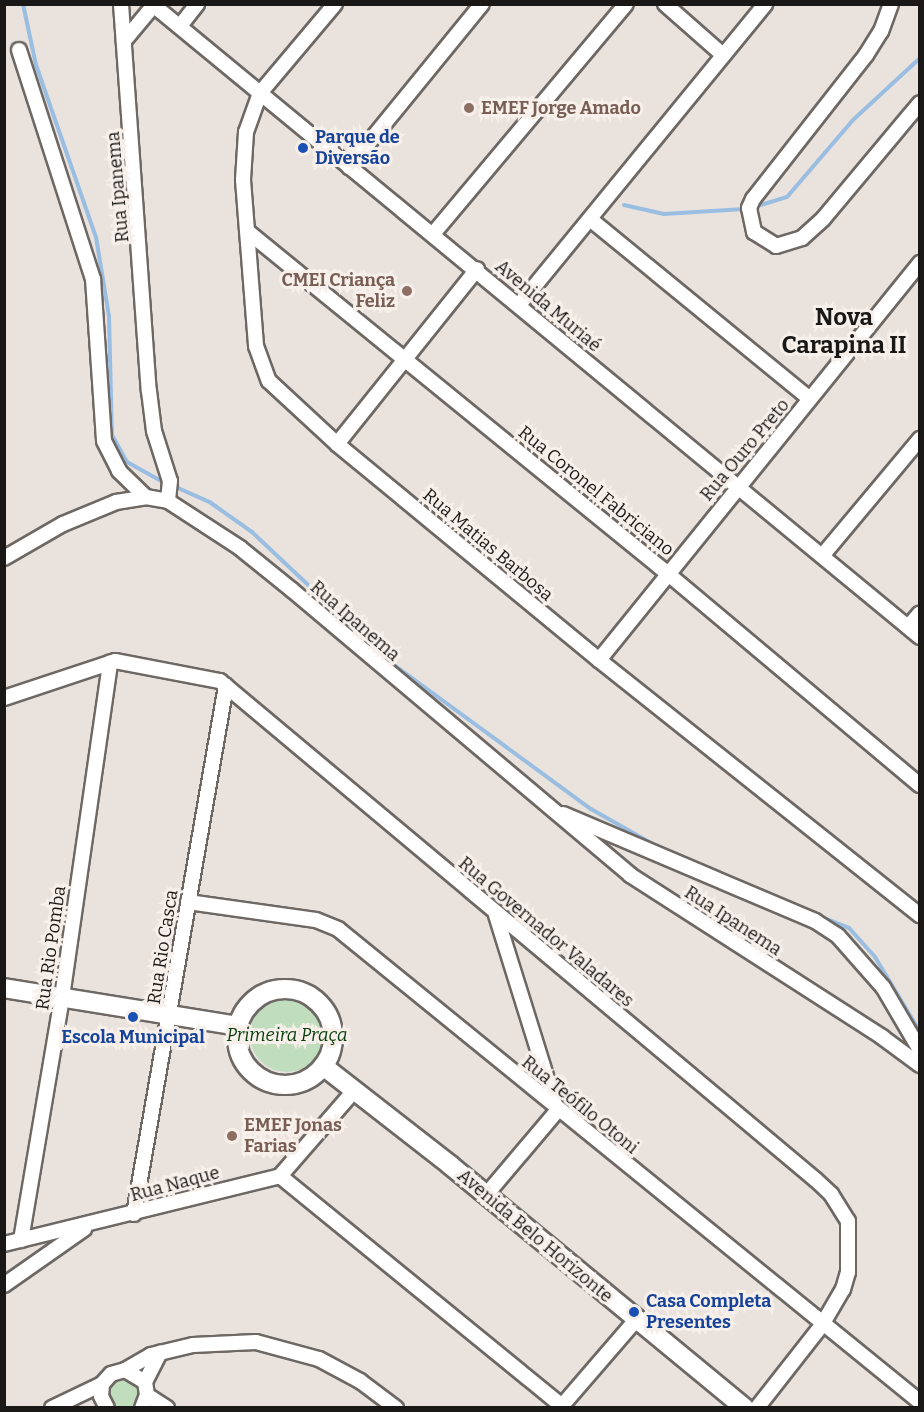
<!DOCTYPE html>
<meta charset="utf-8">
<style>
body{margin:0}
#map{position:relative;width:924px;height:1412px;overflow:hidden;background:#e9e2dd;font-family:Bitter,serif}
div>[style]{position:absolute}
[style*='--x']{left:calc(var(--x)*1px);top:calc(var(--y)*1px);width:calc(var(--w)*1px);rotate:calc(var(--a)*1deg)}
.green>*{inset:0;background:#c0ddbe}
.round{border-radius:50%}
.stream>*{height:4px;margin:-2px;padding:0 2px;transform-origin:2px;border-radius:2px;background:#99bee2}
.roads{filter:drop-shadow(2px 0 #6e6864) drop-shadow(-2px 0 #6e6864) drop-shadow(0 2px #6e6864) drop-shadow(0 -2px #6e6864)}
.street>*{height:14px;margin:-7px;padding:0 7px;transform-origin:7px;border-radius:7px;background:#fff}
.secondary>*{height:18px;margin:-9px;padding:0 9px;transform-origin:9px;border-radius:9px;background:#fff}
.secondary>.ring{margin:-9px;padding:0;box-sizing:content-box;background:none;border:18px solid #fff;border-radius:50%}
.dots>*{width:16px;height:16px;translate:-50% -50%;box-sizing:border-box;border:3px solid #f7efea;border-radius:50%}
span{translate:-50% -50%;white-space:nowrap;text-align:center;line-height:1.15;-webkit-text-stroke:6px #f7efea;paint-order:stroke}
.education-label{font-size:18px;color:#785e54;font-weight:700}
.left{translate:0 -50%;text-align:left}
.right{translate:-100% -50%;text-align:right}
.transit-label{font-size:18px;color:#164399;font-weight:700}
.street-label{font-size:18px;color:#1a1816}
.park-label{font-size:18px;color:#073d0b;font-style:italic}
.district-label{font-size:24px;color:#1a1816;font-weight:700}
.frame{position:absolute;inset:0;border:6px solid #1a1816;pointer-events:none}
</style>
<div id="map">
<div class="green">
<div class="round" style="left:250px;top:998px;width:74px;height:74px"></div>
<div class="round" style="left:107px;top:1376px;width:34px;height:34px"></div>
</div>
<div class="stream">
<div style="--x:23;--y:4;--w:62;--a:78"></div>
<div style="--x:36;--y:65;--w:182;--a:70.8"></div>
<div style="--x:96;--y:237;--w:80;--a:80.7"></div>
<div style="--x:109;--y:316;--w:119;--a:88.6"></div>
<div style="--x:112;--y:435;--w:31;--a:61"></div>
<div style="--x:127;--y:462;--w:38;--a:29"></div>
<div style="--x:624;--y:205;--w:41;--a:12.7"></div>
<div style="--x:664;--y:214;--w:80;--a:-3.6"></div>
<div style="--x:754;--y:207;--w:34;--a:-17"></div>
<div style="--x:787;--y:197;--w:101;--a:-49.4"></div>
<div style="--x:853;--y:120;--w:91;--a:-42.8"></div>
<div style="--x:178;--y:488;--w:36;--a:24"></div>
<div style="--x:211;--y:503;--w:50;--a:35.3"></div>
<div style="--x:252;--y:532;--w:190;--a:43.3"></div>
<div style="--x:390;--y:662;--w:249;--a:36.2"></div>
<div style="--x:591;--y:809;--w:77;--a:29.6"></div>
<div style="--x:807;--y:911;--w:45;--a:22"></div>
<div style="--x:849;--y:928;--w:39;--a:48"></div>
<div style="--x:875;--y:957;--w:87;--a:59"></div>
</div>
<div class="roads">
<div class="street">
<div style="--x:121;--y:4;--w:388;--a:85.9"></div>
<div style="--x:149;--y:391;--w:40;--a:82.9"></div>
<div style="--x:154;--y:431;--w:52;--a:72.3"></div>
<div style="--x:170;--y:481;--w:20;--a:96"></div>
<div style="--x:168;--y:501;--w:86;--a:33.1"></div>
<div style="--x:240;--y:548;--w:67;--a:38.9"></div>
<div style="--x:292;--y:590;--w:442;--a:40.1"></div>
<div style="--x:630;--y:875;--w:300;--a:32.7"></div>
<div style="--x:882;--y:1037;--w:47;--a:36.4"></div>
<div style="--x:152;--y:4;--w:995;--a:39.5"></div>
<div style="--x:335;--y:4;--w:116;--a:130.1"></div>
<div style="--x:260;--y:93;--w:41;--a:109.7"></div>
<div style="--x:246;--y:132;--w:48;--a:93.6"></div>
<div style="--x:243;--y:180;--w:167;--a:85.5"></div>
<div style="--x:256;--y:346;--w:37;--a:70"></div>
<div style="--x:269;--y:381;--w:93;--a:42.8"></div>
<div style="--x:337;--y:444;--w:340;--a:39.5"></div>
<div style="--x:599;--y:660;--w:410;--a:38.5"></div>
<div style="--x:665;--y:4;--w:76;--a:41.3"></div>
<div style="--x:891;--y:4;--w:29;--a:110"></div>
<div style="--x:881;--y:31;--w:28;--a:122"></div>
<div style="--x:866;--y:55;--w:183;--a:128.1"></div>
<div style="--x:753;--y:199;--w:10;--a:114"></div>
<div style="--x:749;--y:208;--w:25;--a:78"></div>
<div style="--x:754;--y:232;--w:26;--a:32"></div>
<div style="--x:776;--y:246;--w:27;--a:-17"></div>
<div style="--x:802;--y:238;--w:28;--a:-42"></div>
<div style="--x:823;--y:219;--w:151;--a:-50.1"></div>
<div style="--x:180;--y:26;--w:28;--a:-52"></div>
<div style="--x:124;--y:41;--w:47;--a:-50.2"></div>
<div style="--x:19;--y:50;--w:241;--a:72.1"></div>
<div style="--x:93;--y:279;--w:162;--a:86.1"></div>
<div style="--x:104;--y:441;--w:34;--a:63"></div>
<div style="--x:119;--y:471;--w:37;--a:44"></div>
<div style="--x:349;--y:167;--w:210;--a:-50.8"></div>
<div style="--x:590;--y:219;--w:284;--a:39.3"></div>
<div style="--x:247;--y:231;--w:542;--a:39.16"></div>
<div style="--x:667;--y:573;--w:330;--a:40"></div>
<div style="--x:433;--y:234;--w:300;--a:-50"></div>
<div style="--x:519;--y:305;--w:389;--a:-50.7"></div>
<div style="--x:337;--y:444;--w:224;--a:-51.3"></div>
<div style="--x:822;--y:556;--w:153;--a:-50.1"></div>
<div style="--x:4;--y:558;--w:68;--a:-30"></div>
<div style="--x:63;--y:524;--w:57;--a:-22.5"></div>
<div style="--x:116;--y:502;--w:30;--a:-9"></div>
<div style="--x:146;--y:497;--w:22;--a:10"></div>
<div style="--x:908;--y:627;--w:18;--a:-49"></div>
<div style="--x:599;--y:660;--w:511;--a:-51.04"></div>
<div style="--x:4;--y:698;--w:117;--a:-18.4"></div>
<div style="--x:115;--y:661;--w:107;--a:10.8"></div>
<div style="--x:220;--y:681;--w:777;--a:39.94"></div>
<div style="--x:816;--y:1180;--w:21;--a:43"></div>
<div style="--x:831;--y:1194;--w:32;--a:58"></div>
<div style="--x:848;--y:1221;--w:51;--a:90"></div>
<div style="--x:848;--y:1272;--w:18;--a:106"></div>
<div style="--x:843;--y:1289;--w:42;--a:120.3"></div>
<div style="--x:822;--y:1325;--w:105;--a:128.1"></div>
<div style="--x:563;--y:814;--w:274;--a:23"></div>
<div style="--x:815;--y:921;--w:27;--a:33"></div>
<div style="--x:838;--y:936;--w:68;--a:48.6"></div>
<div style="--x:883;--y:987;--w:73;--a:59.6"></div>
<div style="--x:188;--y:902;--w:129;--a:8"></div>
<div style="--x:316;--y:920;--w:24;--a:22"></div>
<div style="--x:338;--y:929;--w:750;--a:39.1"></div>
<div style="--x:280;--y:1176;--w:367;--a:39.2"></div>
<div style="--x:486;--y:1195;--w:110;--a:-49.8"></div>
<div style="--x:557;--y:1111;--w:205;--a:-107.3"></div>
<div style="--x:134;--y:1214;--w:536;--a:-80.12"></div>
<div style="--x:21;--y:1240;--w:246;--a:-80.4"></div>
<div style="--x:62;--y:997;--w:338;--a:-81.8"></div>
<div style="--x:4;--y:1244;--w:284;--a:-13.8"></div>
<div style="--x:280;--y:1176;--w:113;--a:-49"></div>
<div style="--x:4;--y:1285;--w:98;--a:-35"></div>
<div style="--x:125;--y:1370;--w:30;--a:-30"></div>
<div style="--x:151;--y:1355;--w:43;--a:-13.4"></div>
<div style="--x:193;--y:1345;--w:63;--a:-2.7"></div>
<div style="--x:256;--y:1342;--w:65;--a:15.1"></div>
<div style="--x:319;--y:1359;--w:47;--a:28.2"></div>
<div style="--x:360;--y:1381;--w:45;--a:36.9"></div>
<div style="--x:145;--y:1382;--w:33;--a:-63"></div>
<div style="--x:147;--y:1395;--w:24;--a:33"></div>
<div style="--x:52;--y:1408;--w:55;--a:-25.6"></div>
<div style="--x:107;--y:1408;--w:13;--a:-117"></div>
<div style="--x:101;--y:1396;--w:12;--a:-85"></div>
<div style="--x:102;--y:1384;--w:13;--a:-48"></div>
<div style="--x:111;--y:1374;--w:15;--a:-16"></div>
<div style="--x:125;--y:1370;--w:23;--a:31"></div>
<div style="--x:145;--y:1382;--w:13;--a:81"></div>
<div style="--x:147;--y:1395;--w:14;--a:111"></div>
<div style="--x:560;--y:1408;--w:116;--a:-49.2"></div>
</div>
<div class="secondary">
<div style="--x:4;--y:988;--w:237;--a:9.2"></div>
<div class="ring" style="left:237px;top:989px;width:78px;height:78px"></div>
<div style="--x:323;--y:1066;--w:161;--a:37.9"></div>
<div style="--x:450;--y:1165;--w:382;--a:39.5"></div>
</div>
</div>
<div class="dots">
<div style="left:469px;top:108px;background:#8d6e63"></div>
<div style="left:303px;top:148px;background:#1a4fb4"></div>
<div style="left:407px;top:291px;background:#8d6e63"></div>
<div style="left:133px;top:1017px;background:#1a4fb4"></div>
<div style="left:232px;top:1136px;background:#8d6e63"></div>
<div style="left:634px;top:1312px;background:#1a4fb4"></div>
</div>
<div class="education-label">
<span class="left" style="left:481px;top:108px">EMEF Jorge Amado</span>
<span class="right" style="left:395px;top:291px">CMEI Criança<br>Feliz</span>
<span class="left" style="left:244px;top:1136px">EMEF Jonas<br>Farias</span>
</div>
<div class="transit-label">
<span class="left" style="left:315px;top:148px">Parque de<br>Diversão</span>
<span style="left:133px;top:1037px">Escola Municipal</span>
<span class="left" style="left:646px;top:1312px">Casa Completa<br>Presentes</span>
</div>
<div class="street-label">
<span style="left:118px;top:187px;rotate:-95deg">Rua Ipanema</span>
<span style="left:548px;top:306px;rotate:40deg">Avenida Muriaé</span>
<span style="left:745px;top:450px;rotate:-50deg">Rua Ouro Preto</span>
<span style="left:596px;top:491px;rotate:39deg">Rua Coronel Fabriciano</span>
<span style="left:488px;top:545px;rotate:40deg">Rua Matias Barbosa</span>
<span style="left:355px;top:621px;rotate:41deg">Rua Ipanema</span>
<span style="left:733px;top:921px;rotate:33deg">Rua Ipanema</span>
<span style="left:546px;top:932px;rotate:40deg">Rua Governador Valadares</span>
<span style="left:163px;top:947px;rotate:-81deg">Rua Rio Casca</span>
<span style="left:51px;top:948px;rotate:-82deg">Rua Rio Pomba</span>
<span style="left:580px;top:1105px;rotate:39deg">Rua Teófilo Otoni</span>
<span style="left:175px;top:1184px;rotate:-15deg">Rua Naque</span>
<span style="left:535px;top:1236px;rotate:40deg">Avenida Belo Horizonte</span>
</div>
<div class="park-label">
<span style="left:287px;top:1035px">Primeira Praça</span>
</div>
<div class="district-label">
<span style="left:844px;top:332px">Nova<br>Carapina II</span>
</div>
<div class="frame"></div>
</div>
